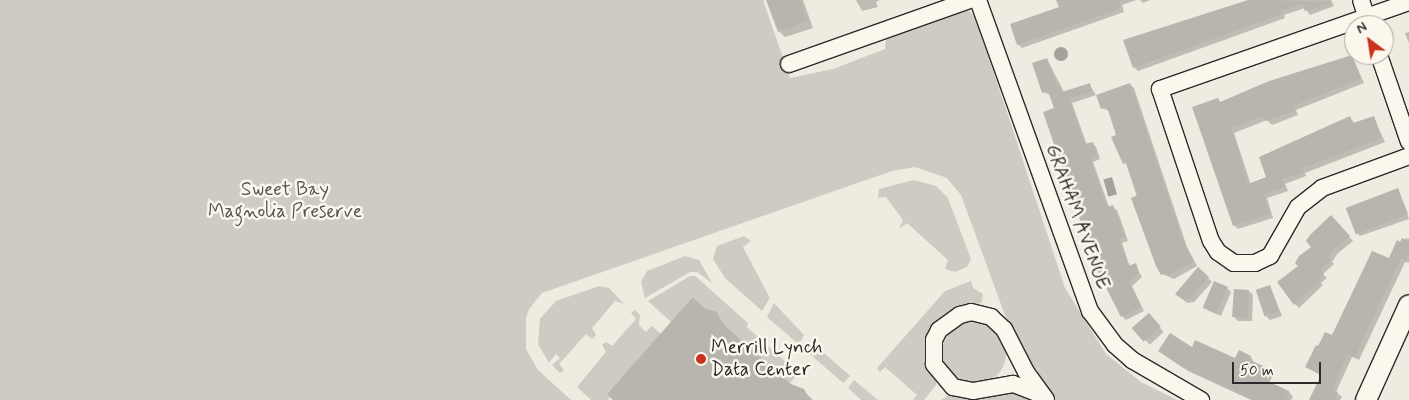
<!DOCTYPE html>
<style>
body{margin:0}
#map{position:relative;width:1409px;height:400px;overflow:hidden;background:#eeebe0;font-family:Mynerve,sans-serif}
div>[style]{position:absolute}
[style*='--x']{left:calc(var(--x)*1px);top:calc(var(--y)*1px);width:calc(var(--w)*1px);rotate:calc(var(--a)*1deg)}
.green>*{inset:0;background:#cecbc2;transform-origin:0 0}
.round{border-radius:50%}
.water>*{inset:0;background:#a4a29a;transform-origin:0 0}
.shadow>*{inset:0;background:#0003;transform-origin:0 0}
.building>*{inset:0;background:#b8b5ae;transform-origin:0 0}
.roads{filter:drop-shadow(1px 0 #2b2b2b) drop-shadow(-1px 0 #2b2b2b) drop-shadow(0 1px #2b2b2b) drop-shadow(0 -1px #2b2b2b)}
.minor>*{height:16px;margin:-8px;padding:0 8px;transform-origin:8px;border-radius:8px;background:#fbf7ec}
.major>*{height:20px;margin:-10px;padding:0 10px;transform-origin:10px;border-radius:10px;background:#fbf7ec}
.dots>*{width:14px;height:14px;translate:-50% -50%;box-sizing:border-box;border:2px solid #fbf7ec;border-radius:50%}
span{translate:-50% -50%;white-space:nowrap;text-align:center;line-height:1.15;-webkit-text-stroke:5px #fbf7ec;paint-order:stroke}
.park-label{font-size:19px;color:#545351}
.street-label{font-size:19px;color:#2b2b2b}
.poi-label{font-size:19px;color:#2b2b2b}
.left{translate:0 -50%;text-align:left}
.north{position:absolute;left:1344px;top:15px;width:50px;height:50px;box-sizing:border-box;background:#fbf7ec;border:1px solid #a8a59f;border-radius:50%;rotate:329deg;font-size:14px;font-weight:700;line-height:20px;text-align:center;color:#2b2b2b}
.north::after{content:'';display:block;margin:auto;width:18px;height:22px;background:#c8321e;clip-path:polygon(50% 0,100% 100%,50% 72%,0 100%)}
.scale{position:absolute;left:1232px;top:362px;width:89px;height:22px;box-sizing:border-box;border:2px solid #2b2b2b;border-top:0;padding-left:6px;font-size:15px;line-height:18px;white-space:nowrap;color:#2b2b2b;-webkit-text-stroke:4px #fbf7ec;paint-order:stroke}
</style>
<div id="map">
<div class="green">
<div style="clip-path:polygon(0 0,763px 0,790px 78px,833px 69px,885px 49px,886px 39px,899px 30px,969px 10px,975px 18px,997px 82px,1065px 288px,1106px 354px,1141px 382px,1177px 400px,1054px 400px,1032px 373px,1043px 366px,1031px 372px,1015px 331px,1006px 318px,961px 195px,947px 178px,915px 167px,892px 171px,542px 293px,529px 309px,526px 318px,526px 349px,538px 370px,571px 400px,0 400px)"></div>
<div style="clip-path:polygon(914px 180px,936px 186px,948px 198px,971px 259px,967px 267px,955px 272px,945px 269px,948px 260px,907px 223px,899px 229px,903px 220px,886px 197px,878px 198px,879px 189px)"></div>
<div style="clip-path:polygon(744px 236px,751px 241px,743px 247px,745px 251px,770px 298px,762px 311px,725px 278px,713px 259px,717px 246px)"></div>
<div style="clip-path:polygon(685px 256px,699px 260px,712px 283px,697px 272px,690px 272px,645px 298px,641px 282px,647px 271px)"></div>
<div style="clip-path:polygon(690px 276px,695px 276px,748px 323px,747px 327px,790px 366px,797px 375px,790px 383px,722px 323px,717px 312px,705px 308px,694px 297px,671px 322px,648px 301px)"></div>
<div style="clip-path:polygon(971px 281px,973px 288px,983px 294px,982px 302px,943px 320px,936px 385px,924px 400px,913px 400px,917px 395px,885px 367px,880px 372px,877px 368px,945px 291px)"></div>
<div style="clip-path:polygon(599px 286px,609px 288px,624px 304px,615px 301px,592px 328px,596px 335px,592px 339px,586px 334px,559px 364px,564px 370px,560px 373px,552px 365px,560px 358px,556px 354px,549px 363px,538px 344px,540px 319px,556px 301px)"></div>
<div style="clip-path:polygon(774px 303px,804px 335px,801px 341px,796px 342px,767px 317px)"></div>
<div style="clip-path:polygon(635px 310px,640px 315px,639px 325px,646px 332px,652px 326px,661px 334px,607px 394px,610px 397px,608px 400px,591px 400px,577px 387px,606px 352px,602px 345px,606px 342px,612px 346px,636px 319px,631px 313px)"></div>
<div class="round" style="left:942px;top:321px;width:64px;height:64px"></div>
<div style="left:810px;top:341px;width:53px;height:10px;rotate:41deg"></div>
<div style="clip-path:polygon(854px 380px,878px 400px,861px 400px,848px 388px)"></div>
<div style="clip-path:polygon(1007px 389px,1026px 394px,1032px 400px,941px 400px,950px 394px,980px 399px)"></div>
</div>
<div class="water">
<div class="round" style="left:1054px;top:47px;width:14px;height:14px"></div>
<div style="left:1112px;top:177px;width:18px;height:9px;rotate:74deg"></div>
</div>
<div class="shadow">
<div style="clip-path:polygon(768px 0,803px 0,813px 28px,785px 37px,779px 31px)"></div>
<div style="clip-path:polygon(856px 0,880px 0,876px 2px,878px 7px,862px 11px)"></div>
<div style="clip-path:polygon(1060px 0,1136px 0,1122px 5px,1124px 12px,1022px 48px,1018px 44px,1060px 8px)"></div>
<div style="clip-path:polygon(1140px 0,1150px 0,1143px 3px)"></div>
<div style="clip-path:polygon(1256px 0,1331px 0,1334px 6px,1310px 15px,1305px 8px,1284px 15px,1285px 18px,1138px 71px,1134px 67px,1125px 41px)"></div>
<div style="clip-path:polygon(1409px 32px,1409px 43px,1405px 33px)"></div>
<div style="clip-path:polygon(1352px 56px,1364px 83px,1296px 110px,1298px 115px,1272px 125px,1267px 120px,1234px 133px,1251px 185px,1268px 178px,1350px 118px,1355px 124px,1373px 117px,1385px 142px,1305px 173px,1306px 176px,1285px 184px,1288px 191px,1267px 198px,1273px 218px,1238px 229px,1234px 225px,1218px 99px,1221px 103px)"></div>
<div style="clip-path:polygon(1047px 59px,1064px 92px,1089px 84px,1096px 95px,1072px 103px,1087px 145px,1092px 143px,1096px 147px,1100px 159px,1093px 162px,1109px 207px,1117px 210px,1124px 229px,1128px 241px,1122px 243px,1130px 267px,1135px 265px,1142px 277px,1132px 286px,1144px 311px,1126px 320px,1122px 316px,1050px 95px,1043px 92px)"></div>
<div style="clip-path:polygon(1130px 84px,1134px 88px,1187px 247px,1197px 266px,1174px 279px,1162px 274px,1109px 111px,1102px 108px)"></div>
<div style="clip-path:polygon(1398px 189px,1409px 219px,1360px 236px,1356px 232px)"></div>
<div style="clip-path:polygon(1335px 221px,1353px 241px,1337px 254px,1332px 262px,1334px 264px,1323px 274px,1327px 278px,1321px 283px,1323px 285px,1299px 308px,1295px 304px,1300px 266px)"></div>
<div style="clip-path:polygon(1406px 238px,1409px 239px,1409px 263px,1405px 262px,1359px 360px,1352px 357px,1336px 392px,1342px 397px,1340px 400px,1311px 400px,1322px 376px,1307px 367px)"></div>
<div style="clip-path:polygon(1208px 278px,1212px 282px,1194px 302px,1187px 303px,1181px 298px)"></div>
<div style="clip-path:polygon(1270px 286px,1282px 316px,1270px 320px,1266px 316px)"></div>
<div style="clip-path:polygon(1227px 288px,1231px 292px,1221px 316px,1209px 311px,1205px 307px)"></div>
<div style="clip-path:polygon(1249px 291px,1253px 295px,1252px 321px,1238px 321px,1234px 317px)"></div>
<div style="clip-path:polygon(705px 309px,716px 313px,729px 331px,790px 385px,803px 390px,813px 400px,614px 400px)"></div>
<div style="left:1148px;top:315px;width:23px;height:19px;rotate:47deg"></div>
<div style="clip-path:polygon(1193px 349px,1236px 360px,1251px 357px,1254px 363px,1273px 374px,1269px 384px,1289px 392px,1293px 397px,1291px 400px,1251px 400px,1188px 371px,1159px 351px)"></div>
</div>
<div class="building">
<div style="clip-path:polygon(766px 0,800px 0,808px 21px,778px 32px)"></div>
<div style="clip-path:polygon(1056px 0,1119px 0,1121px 8px,1017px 45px,1010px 24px,1059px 7px)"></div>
<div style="clip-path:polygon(1248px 0,1333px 2px,1305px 11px,1302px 4px,1280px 11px,1282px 14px,1133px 68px,1123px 40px)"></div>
<div style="clip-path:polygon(1352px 55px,1361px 79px,1293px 106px,1295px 111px,1266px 121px,1264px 116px,1231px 128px,1248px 184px,1266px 177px,1259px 157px,1350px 116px,1353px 123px,1374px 116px,1382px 138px,1302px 168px,1303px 172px,1282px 179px,1285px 187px,1264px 194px,1270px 214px,1233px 226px,1192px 107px,1218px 98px,1220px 102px,1269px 81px)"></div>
<div style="clip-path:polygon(1047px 58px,1057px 87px,1060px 86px,1062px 92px,1090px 83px,1092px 91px,1069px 99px,1085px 144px,1093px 142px,1097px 155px,1090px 158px,1107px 207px,1113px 205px,1120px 223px,1125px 237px,1119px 239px,1128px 266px,1136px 263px,1139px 273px,1129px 282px,1141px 307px,1121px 317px,1097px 270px,1043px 112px,1054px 108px,1048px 91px,1042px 93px,1032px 63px)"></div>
<div style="clip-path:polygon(1130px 83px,1183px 241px,1194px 261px,1169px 275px,1167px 272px,1161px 275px,1156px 266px,1131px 198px,1138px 195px,1126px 163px,1123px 164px,1111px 137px,1116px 135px,1107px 107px,1101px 109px,1096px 95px)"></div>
<div style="left:1398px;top:188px;width:28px;height:56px;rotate:69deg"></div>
<div style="clip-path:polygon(1331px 215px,1350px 236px,1333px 250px,1329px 257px,1331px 260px,1320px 269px,1324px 274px,1318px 278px,1320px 281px,1294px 305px,1277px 282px,1298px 266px,1295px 263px,1299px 256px,1311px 247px,1306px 241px,1310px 235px)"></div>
<div style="clip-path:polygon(1402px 238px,1409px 241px,1409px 254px,1406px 261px,1401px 258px,1355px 357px,1348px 354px,1332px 389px,1338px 392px,1334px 400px,1309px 400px,1321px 375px,1305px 367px,1316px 345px,1318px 346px,1325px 332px,1332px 335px,1372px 251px,1389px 258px,1397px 240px,1400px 242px)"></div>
<div style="clip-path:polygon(1198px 267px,1209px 277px,1190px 299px,1182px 299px,1175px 294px)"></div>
<div style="left:1214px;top:281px;width:15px;height:29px;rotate:23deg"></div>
<div style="left:1270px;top:285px;width:28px;height:15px;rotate:72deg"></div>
<div style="left:1234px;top:289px;width:15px;height:28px;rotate:4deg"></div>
<div style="clip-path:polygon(693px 297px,705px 308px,717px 312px,722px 323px,791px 384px,804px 389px,810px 400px,613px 400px,607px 394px)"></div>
<div style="left:1149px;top:313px;width:18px;height:23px;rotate:49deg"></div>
<div style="clip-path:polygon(1170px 333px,1192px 347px,1195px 340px,1235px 358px,1239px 350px,1251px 356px,1250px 360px,1270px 369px,1265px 380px,1289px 391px,1286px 400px,1253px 400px,1182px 367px,1158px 351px)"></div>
</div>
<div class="roads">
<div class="minor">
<div style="--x:978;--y:0;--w:331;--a:70.2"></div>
<div style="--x:1090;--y:311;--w:42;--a:53.7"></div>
<div style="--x:1115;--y:345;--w:23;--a:41"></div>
<div style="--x:1132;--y:360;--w:80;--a:30.1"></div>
<div style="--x:1361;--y:0;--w:26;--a:72"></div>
<div style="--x:1409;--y:2;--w:264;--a:160.7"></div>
<div style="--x:1160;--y:89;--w:160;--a:71.5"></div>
<div style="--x:1211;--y:241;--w:13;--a:58"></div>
<div style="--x:1218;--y:252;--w:19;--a:35"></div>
<div style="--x:1234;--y:263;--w:21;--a:0"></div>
<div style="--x:1255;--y:263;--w:17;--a:-25"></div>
<div style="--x:1270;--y:256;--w:56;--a:-60.3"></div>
<div style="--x:1298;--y:207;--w:31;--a:-38"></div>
<div style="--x:1322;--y:188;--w:93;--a:-20.2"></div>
<div style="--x:1379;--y:55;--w:92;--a:71"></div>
<div style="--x:789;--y:64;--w:192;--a:-19.5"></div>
<div style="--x:1042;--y:395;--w:31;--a:-159"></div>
<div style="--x:1013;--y:384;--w:41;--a:170.1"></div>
<div style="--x:973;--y:391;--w:20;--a:-169"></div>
<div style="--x:953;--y:387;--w:30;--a:-130"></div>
<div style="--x:934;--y:364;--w:24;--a:-90"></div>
<div style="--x:934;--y:340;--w:11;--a:-63"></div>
<div style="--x:939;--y:330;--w:26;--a:-36"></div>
<div style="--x:960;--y:315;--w:11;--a:-15"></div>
<div style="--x:971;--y:312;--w:21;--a:14"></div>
<div style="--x:991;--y:317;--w:18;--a:43"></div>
<div style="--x:1004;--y:329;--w:48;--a:62.9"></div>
<div style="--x:1026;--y:372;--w:34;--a:54"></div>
</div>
<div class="major">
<div style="--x:1366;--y:400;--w:104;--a:-65.6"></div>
</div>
</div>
<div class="dots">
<div style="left:701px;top:359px;background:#c8321e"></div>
</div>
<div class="park-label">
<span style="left:285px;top:201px">Sweet Bay<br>Magnolia Preserve</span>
</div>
<div class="street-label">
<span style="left:1077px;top:217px;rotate:70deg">GRAHAM AVENUE</span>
</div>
<div class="poi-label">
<span class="left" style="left:711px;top:359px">Merrill Lynch<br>Data Center</span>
</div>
<div class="north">N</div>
<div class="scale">50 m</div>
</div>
